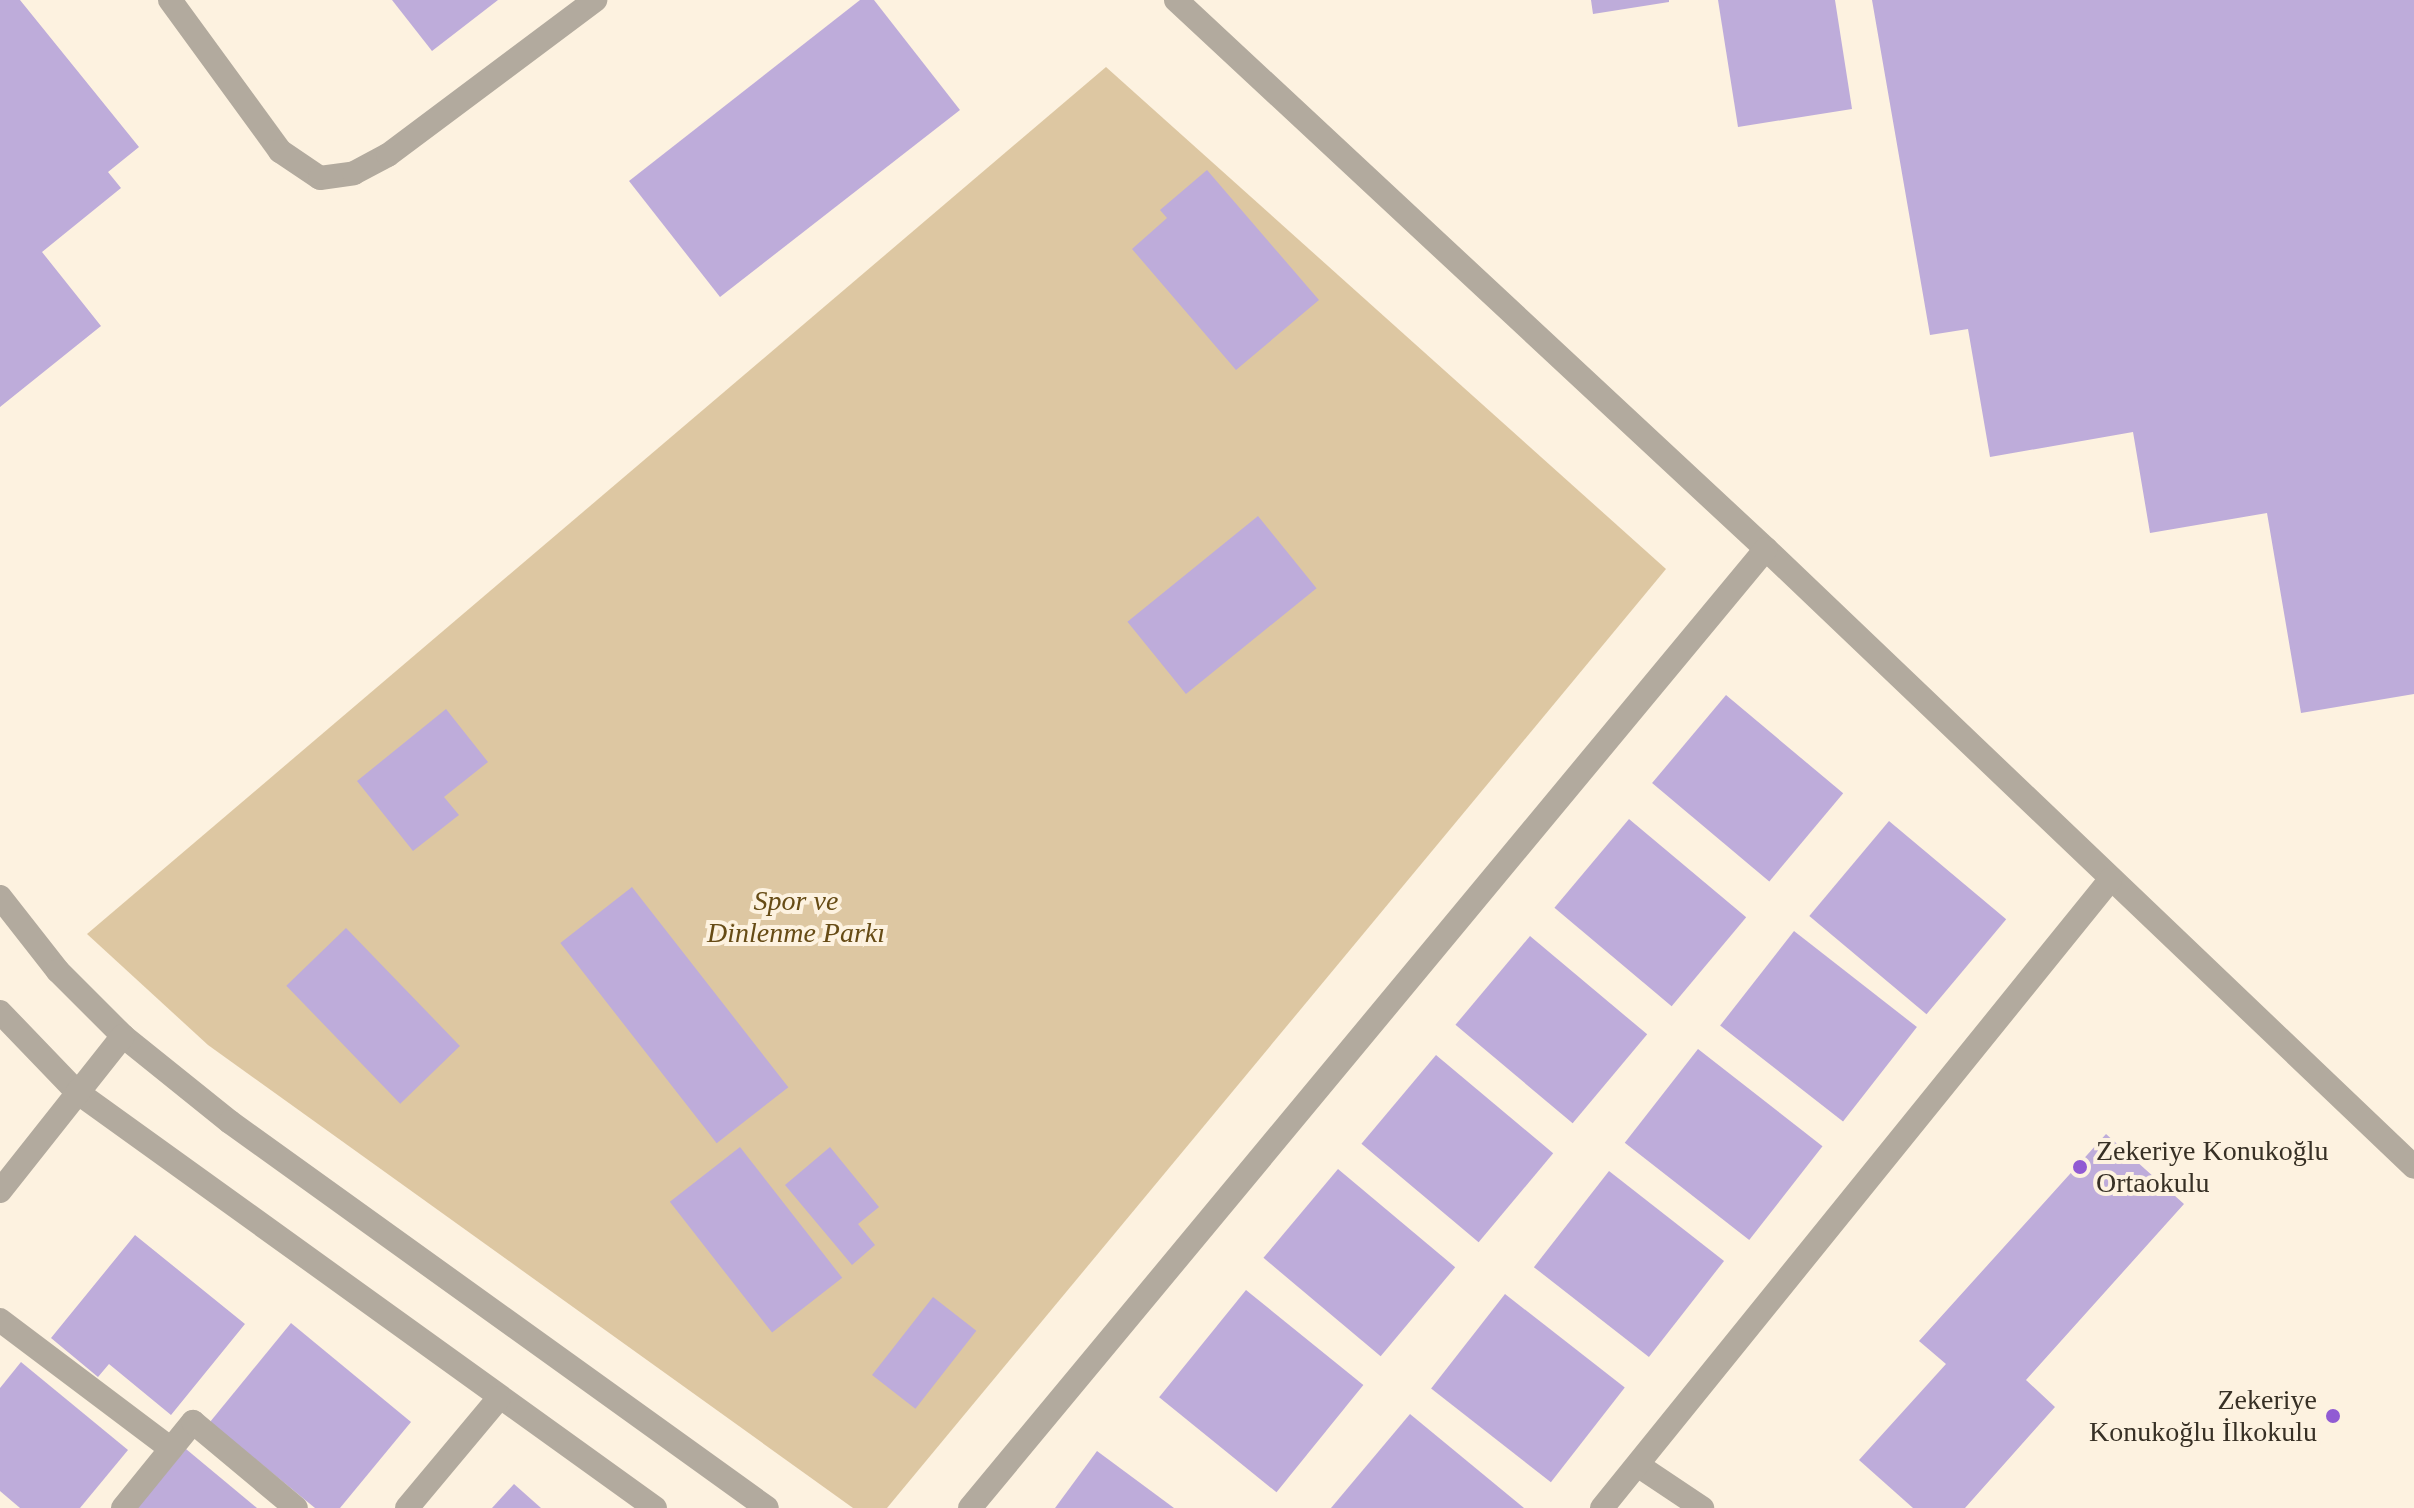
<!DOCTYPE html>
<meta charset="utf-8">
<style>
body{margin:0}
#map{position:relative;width:2414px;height:1508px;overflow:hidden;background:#fdf2e0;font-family:Georgia,serif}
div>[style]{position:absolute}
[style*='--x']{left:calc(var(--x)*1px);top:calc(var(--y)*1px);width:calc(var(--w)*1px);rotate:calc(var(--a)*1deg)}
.green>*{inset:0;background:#ddc7a2}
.building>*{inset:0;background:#beacda;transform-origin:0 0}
.minor>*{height:24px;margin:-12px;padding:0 12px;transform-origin:12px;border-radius:12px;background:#b2aa9e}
.dots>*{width:22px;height:22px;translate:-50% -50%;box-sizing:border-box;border:4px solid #fdf2e0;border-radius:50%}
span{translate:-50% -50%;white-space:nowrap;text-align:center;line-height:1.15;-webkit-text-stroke:8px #fdf2e0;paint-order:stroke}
.park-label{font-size:28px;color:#664b15;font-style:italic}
.poi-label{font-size:28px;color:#373025}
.left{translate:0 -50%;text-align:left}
.right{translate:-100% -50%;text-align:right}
</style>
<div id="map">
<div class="green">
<div style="clip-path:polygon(1106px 67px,1666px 569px,887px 1508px,853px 1508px,208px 1045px,87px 934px)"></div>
</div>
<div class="building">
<div style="clip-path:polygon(0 0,20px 0,139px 147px,108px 172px,121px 188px,42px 252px,101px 326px,0 407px)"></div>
<div style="clip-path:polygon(392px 0,498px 0,432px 51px)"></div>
<div style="clip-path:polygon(860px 0,874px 0,960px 110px,720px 297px,629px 181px)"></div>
<div style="clip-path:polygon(1591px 0,1669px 0,1669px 2px,1593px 14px)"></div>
<div style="clip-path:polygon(1718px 0,1835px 0,1852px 109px,1738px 127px)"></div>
<div style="clip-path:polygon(1872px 0,2414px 0,2414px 694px,2301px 713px,2267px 513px,2150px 533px,2133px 432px,1990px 457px,1968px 329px,1930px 335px)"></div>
<div style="clip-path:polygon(1207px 170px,1319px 300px,1236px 370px,1132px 249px,1167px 218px,1160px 210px)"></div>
<div style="left:1258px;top:516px;width:93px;height:168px;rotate:51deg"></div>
<div style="left:1726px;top:695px;width:153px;height:115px;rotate:40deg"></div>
<div style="clip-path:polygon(446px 709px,488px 762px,444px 797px,459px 815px,413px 851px,357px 781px)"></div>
<div style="left:1629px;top:819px;width:153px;height:116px;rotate:40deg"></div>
<div style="left:1889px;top:821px;width:153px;height:124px;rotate:40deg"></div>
<div style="left:632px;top:887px;width:254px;height:91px;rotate:52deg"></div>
<div style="left:346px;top:928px;width:164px;height:83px;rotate:46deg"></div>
<div style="left:1794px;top:931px;width:156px;height:120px;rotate:38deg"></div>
<div style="left:1530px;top:936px;width:153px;height:116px;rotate:40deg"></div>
<div style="left:1698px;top:1049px;width:158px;height:119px;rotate:38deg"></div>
<div style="left:1436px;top:1055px;width:153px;height:116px;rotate:40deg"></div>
<div style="clip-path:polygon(2106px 1134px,2184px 1204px,2026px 1380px,2055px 1407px,1965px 1508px,1913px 1508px,1859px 1460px,1946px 1364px,1919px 1341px)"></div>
<div style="left:740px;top:1147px;width:166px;height:89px;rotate:52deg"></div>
<div style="clip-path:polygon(830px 1147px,879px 1207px,858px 1224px,875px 1245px,852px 1265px,785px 1185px)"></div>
<div style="left:1338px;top:1169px;width:153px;height:116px;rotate:40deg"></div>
<div style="left:1609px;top:1171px;width:146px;height:122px;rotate:38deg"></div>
<div style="clip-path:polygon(135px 1235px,245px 1324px,171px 1415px,109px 1364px,98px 1377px,51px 1338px)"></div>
<div style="left:1246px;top:1290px;width:151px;height:138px;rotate:39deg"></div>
<div style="left:1505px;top:1294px;width:152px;height:120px;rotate:38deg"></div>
<div style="left:933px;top:1297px;width:55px;height:99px;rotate:38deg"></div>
<div style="clip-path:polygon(291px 1323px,411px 1422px,340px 1508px,315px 1508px,210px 1422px)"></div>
<div style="clip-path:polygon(21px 1362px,128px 1450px,80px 1508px,20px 1508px,0 1491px,0 1388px)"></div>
<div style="clip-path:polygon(1410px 1414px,1524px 1508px,1331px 1508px)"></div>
<div style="clip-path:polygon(186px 1449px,257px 1508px,137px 1508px)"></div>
<div style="clip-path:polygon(1097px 1451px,1174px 1508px,1055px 1508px)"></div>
<div style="clip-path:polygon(514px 1484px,541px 1508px,492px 1508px)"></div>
</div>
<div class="minor">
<div style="--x:170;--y:0;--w:187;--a:53.9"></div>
<div style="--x:280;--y:151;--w:48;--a:34"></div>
<div style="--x:320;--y:178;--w:34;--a:-8"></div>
<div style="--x:354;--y:173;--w:38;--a:-28"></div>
<div style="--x:388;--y:155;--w:259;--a:-36.8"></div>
<div style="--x:1176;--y:0;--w:806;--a:42.94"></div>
<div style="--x:1766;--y:549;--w:895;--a:43.64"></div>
<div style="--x:0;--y:897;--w:94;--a:51.9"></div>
<div style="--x:58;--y:971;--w:92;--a:45"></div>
<div style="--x:123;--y:1036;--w:137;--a:38.8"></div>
<div style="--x:230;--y:1122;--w:661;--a:35.71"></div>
<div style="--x:0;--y:1012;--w:111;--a:46.1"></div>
<div style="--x:77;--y:1092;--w:712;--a:35.74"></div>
<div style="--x:0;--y:1191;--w:198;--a:-51.6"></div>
<div style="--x:0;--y:1320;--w:214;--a:37"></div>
<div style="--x:1639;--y:1466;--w:76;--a:33.7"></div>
<div style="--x:123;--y:1508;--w:111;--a:-50.9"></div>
<div style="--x:193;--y:1422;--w:134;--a:39.9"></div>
<div style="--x:407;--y:1508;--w:143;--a:-50.1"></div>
<div style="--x:970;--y:1508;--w:1246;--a:-50.31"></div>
<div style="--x:1602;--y:1508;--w:808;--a:-51.03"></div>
</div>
<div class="dots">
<div style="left:2080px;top:1167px;background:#915bd3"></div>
<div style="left:2333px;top:1416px;background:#915bd3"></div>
</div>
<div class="park-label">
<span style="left:796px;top:917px">Spor ve<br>Dinlenme Parkı</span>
</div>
<div class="poi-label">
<span class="left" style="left:2096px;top:1167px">Zekeriye Konukoğlu<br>Ortaokulu</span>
<span class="right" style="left:2317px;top:1416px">Zekeriye<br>Konukoğlu İlkokulu</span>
</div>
</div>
